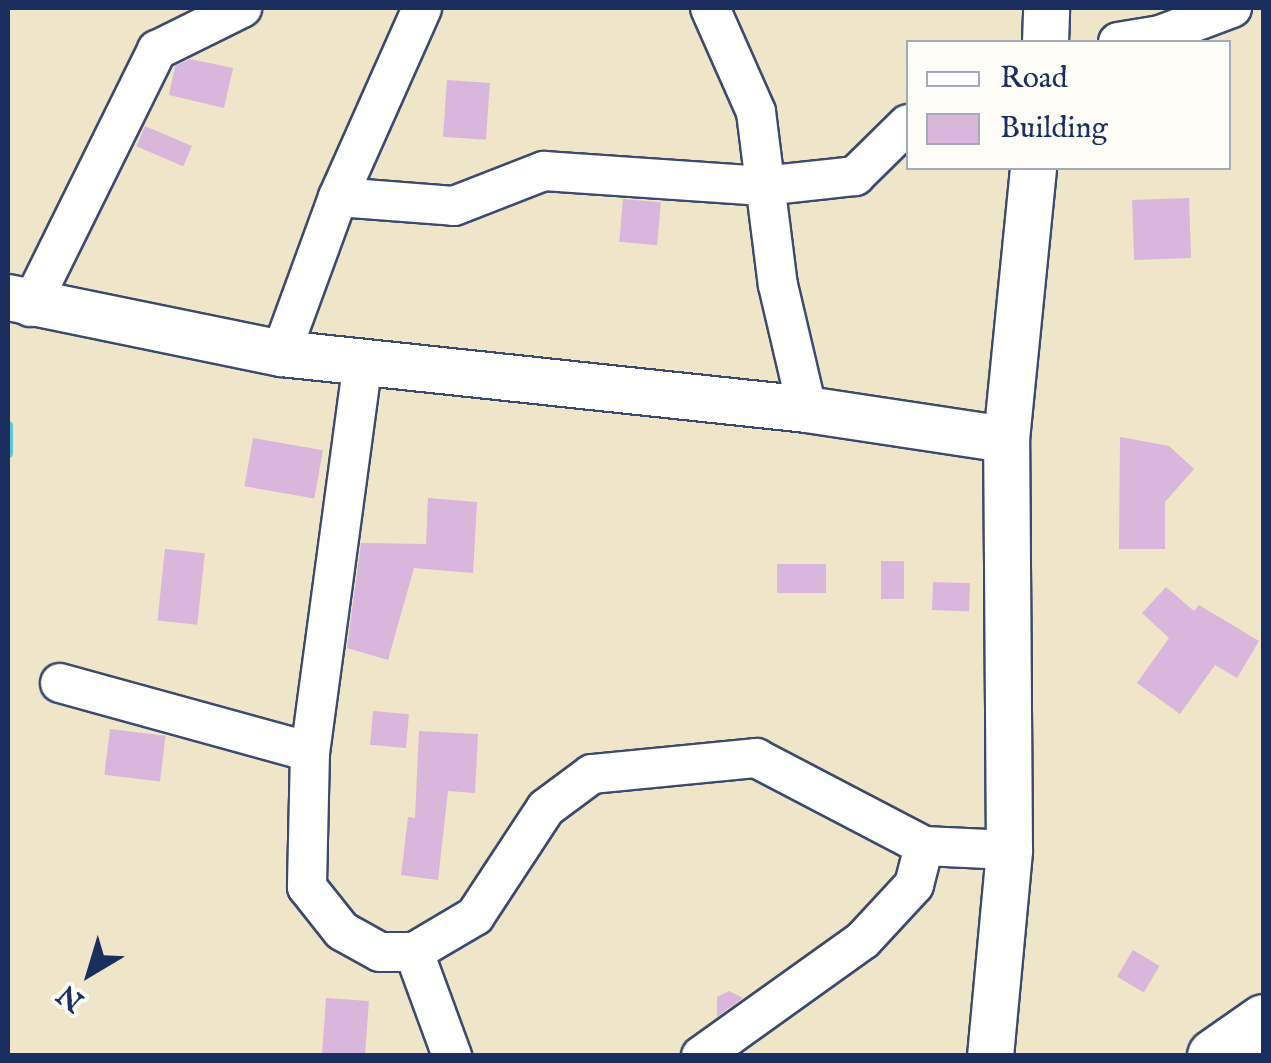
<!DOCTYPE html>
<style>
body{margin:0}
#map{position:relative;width:1271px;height:1063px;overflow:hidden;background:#efe5c8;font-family:"IM FELL English",serif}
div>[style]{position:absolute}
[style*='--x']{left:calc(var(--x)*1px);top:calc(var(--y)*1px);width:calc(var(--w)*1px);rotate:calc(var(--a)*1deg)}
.stream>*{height:9px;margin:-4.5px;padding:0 4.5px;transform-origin:4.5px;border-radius:4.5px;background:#5cc8d4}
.building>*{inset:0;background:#d9b6db;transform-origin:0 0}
.roads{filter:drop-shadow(2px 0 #3b4a6e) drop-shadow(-2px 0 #3b4a6e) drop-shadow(0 2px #3b4a6e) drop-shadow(0 -2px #3b4a6e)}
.minor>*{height:38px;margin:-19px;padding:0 19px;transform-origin:19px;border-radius:19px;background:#fff}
.tertiary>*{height:45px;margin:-22.5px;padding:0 22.5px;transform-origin:22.5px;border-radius:22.5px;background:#fff}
.secondary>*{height:52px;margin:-26px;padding:0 26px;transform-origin:26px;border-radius:26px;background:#fff}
span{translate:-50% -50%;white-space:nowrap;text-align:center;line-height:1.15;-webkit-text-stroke:8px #fdfcf7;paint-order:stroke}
.frame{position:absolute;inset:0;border:10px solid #1b2f5e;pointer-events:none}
.legend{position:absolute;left:906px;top:40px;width:325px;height:130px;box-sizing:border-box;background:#fdfcf7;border:2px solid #a3aaba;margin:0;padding:12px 18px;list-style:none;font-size:30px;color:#1b2f5e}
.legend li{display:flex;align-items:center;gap:20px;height:50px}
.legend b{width:50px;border:2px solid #a3aaba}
.north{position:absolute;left:40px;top:923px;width:100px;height:100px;-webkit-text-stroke:8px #fdfcf7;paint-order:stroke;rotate:218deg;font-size:28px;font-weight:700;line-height:40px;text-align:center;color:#1b2f5e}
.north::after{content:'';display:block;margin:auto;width:35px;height:45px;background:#1b2f5e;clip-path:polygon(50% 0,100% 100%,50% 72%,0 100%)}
</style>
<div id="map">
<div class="stream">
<div style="--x:8;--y:425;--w:28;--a:90"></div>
</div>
<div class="building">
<div style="clip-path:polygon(190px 59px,233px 68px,224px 108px,169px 95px,175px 66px)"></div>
<div style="left:447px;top:80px;width:43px;height:57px;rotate:4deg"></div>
<div style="left:145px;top:126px;width:51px;height:22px;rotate:23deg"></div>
<div style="left:1189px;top:198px;width:60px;height:57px;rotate:88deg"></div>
<div style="left:623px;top:199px;width:38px;height:43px;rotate:5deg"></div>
<div style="clip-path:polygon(1120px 437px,1169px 446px,1194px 469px,1165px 502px,1165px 549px,1119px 549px)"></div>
<div style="left:253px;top:438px;width:71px;height:49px;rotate:10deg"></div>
<div style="clip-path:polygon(428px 498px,477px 502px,473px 573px,414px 568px,388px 660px,347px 648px,361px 543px,426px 544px)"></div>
<div style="left:165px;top:549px;width:40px;height:72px;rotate:6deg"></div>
<div style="left:881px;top:561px;width:23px;height:38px"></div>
<div style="left:777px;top:564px;width:49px;height:29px"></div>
<div style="left:933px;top:582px;width:37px;height:28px;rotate:2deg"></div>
<div style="clip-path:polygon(1166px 587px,1194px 611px,1199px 605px,1259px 641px,1237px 678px,1215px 665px,1180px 714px,1137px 683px,1169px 638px,1142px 613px)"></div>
<div style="left:373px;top:711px;width:36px;height:34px;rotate:5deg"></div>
<div style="left:110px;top:729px;width:56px;height:46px;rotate:7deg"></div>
<div style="clip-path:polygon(419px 731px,478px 734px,475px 793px,448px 791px,438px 880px,401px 875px,408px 817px,415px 818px)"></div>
<div style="left:1133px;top:950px;width:31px;height:31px;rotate:31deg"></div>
<div style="clip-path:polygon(729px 991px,743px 998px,717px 1017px,717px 997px)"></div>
<div style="left:326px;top:998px;width:43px;height:58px;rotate:4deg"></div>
</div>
<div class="roads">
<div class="minor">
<div style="--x:710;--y:8;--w:114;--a:66.1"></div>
<div style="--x:756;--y:112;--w:174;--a:82.8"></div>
<div style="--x:778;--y:285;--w:127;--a:76.8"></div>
<div style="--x:1118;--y:42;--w:43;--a:-9.5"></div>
<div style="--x:1160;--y:35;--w:77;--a:-20.6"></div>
<div style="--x:338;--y:197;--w:116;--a:4.4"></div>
<div style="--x:454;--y:206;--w:97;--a:-21.3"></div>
<div style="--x:544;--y:171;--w:220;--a:3.9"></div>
<div style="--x:763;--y:186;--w:93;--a:-6.2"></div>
<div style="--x:855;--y:176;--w:74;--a:-44.5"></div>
<div style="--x:30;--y:307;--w:287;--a:-63.7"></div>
<div style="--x:157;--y:50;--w:95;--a:-26.3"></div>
<div style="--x:281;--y:353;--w:166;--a:-69.9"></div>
<div style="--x:338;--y:197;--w:207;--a:-66"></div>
<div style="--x:363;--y:361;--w:395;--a:97.7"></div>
<div style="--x:310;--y:752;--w:135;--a:91.3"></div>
<div style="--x:307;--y:887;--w:56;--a:51.5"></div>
<div style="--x:342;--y:931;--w:43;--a:28.9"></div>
<div style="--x:380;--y:952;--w:34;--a:0"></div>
<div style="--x:414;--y:952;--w:71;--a:-30.5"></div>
<div style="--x:475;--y:916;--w:129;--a:-56.7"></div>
<div style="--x:546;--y:808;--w:57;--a:-36.5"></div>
<div style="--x:592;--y:774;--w:165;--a:-5.6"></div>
<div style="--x:756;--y:758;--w:190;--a:27.6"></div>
<div style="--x:924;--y:846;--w:85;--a:2.7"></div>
<div style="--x:60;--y:683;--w:259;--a:15.4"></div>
<div style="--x:414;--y:952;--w:111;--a:69.9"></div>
<div style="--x:701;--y:1056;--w:199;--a:-35.6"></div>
<div style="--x:863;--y:940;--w:75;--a:-47.2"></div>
<div style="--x:914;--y:885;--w:40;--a:-75.6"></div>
</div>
<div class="tertiary">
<div style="--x:1045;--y:42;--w:34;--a:-88"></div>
<div style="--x:8;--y:297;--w:279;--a:11.6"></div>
<div style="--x:281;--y:353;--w:529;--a:6.08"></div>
<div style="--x:807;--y:409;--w:201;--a:8.6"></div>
<div style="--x:990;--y:1056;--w:207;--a:-84.7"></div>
<div style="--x:1009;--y:850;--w:411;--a:-90.4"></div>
<div style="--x:1006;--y:439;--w:272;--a:-84.3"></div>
</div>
<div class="secondary">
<div style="--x:1214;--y:1056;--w:61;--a:-35"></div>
</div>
</div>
<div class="frame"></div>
<ul class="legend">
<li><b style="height:12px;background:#fff"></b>Road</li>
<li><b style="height:28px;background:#d9b6db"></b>Building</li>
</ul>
<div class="north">N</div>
</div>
